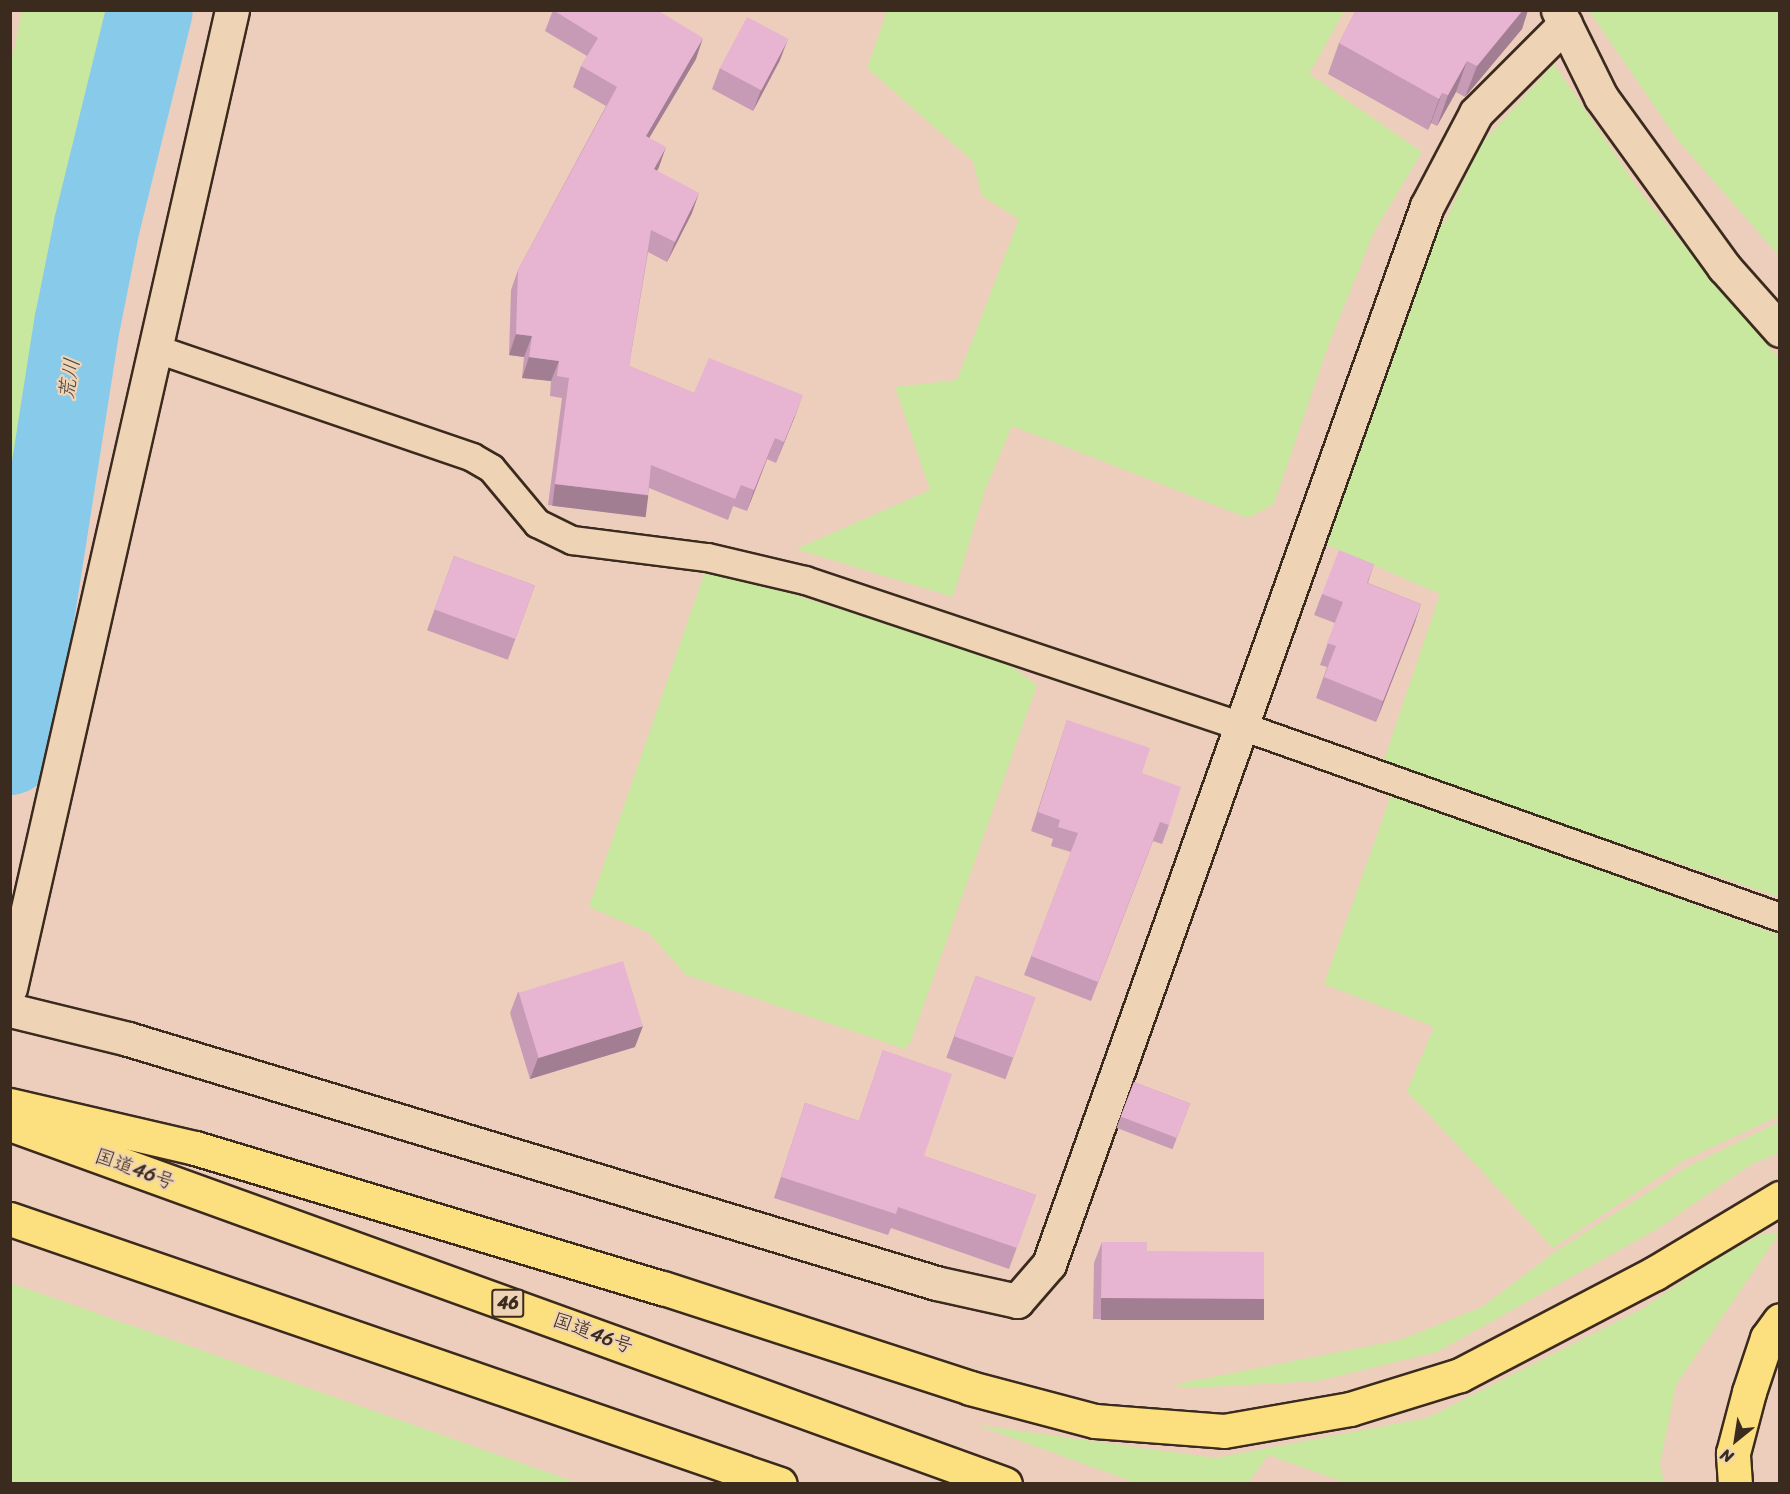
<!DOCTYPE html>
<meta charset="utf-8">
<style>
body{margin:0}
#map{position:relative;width:1790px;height:1494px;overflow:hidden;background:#edcdbb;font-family:Sriracha,"Klee One",sans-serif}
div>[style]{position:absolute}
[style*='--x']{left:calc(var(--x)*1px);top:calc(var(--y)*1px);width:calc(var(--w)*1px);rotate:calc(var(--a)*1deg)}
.green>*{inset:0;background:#c8e8a0}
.river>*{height:86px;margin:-43px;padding:0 43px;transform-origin:43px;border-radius:43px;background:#88cae9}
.roads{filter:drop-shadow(2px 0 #3b2a1e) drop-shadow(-2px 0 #3b2a1e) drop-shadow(0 2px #3b2a1e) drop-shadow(0 -2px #3b2a1e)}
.lane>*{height:27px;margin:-13.5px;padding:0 13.5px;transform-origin:13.5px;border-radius:13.5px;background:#eed3b5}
.street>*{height:33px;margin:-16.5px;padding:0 16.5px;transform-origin:16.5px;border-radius:16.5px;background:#eed3b5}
.highway>*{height:33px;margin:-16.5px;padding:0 16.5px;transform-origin:16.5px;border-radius:16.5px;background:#fce080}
.wall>*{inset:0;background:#c79bb5;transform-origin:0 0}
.shaded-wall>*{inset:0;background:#a27e93;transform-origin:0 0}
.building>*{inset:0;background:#e7b4d2;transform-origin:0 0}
span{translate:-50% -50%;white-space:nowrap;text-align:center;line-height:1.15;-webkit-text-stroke:4.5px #eed3b5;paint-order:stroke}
.shield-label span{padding:2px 4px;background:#eed3b5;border:2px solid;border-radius:4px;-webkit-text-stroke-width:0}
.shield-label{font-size:18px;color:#3b2a1e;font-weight:700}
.street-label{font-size:20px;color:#3b2a1e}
.water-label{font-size:21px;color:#47423c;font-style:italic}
.frame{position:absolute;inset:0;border:12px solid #3b2a1e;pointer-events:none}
.north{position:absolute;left:1706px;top:1410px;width:60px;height:60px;-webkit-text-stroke:4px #eed3b5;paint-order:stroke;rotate:210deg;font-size:16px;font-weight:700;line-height:24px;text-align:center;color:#3b2a1e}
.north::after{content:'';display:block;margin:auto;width:21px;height:27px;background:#3b2a1e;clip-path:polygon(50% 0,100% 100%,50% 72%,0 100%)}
</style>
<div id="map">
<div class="green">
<div style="clip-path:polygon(22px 11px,125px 11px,91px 145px,11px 618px,10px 68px)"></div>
<div style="clip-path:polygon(887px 11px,1344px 11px,1309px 74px,1422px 152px,1374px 232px,1328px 346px,1274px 504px,1248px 518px,1012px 426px,985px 490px,953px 597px,796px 549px,930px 490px,895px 387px,957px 380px,1019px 219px,982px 196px,973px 161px,867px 68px)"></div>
<div style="clip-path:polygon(1775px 11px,1780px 16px,1779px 256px,1677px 139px,1589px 11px)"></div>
<div style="clip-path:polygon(1554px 64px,1644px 197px,1779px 359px,1779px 897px,1383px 763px,1440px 594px,1321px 542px,1427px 232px,1445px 222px,1480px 145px)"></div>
<div style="clip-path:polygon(704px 574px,742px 578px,1006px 662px,1037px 685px,911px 1041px,905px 1049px,686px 975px,649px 933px,589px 907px)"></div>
<div style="clip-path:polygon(1391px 795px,1779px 935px,1779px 1116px,1685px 1160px,1553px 1248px,1407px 1091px,1434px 1027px,1324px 984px)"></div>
<div style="clip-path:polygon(1779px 1122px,1779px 1153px,1752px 1164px,1657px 1229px,1437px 1352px,1318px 1381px,1190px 1388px,1172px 1385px,1400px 1340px,1482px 1307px,1552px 1254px,1687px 1167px)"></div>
<div style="clip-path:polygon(1764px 1233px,1779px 1234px,1676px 1385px,1660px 1464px,1664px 1483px,1347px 1483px,1268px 1455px,1248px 1483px,1136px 1483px,977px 1425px,1215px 1458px,1427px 1418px,1640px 1310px,1711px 1262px)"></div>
<div style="clip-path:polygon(11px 1283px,578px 1483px,11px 1483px)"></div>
</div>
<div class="river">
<div style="--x:10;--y:752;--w:437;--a:-81.1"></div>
<div style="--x:78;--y:320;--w:97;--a:-78.7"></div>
<div style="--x:97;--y:225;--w:221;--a:-76.2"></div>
</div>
<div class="roads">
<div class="lane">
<div style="--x:154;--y:348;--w:336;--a:18.9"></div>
<div style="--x:472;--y:457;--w:22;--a:30"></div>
<div style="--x:491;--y:468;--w:72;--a:50.1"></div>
<div style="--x:537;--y:523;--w:39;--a:26"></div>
<div style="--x:572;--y:540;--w:136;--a:7.2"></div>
<div style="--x:707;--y:557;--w:101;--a:13.2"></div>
<div style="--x:805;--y:580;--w:458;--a:18.5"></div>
<div style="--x:1239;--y:725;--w:574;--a:19.54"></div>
</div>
<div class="street">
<div style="--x:1558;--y:10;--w:97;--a:63.7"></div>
<div style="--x:1601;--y:97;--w:210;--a:54.1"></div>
<div style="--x:1724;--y:267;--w:84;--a:48.4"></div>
<div style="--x:10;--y:988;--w:1003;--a:-77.21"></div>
<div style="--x:10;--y:1010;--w:122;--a:13.8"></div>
<div style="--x:128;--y:1039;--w:844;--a:16.8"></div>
<div style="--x:936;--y:1283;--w:83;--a:12.5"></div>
<div style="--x:1017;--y:1301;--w:49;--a:-49.1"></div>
<div style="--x:1049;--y:1264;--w:1123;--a:-70.34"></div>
<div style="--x:1427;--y:206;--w:105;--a:-62.2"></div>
<div style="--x:1476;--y:113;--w:126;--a:-45"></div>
</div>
<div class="highway">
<div style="--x:10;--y:1105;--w:190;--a:13.1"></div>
<div style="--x:195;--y:1148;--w:488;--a:16.7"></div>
<div style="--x:663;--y:1288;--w:323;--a:18"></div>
<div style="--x:970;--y:1388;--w:129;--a:14.8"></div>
<div style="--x:1095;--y:1421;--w:129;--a:4.4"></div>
<div style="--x:1224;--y:1431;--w:128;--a:-9.9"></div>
<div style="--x:1350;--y:1409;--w:115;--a:-17.2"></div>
<div style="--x:1460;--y:1375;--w:220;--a:-27.6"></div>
<div style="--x:1655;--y:1273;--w:146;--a:-31"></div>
<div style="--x:10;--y:1124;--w:1058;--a:19.89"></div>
<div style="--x:10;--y:1219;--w:814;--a:18.99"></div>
<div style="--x:1735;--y:1484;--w:31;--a:-94"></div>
<div style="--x:1733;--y:1453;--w:63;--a:-75.3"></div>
<div style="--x:1749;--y:1392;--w:57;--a:-71.6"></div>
<div style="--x:1767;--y:1338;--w:22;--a:-54"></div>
</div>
</div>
<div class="wall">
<div style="clip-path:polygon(553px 10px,696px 59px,649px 138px,659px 167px,657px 171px,692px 213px,667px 262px,648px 252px,629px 366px,694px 393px,795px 416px,776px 463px,767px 459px,747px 511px,733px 506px,728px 520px,649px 488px,648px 495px,640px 516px,548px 505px,562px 398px,550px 396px,551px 381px,522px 378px,524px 357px,509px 355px,511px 290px,518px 270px,606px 106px,573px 87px,581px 66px,587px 56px,545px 31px)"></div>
<div style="clip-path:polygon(1356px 10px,1528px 10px,1522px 29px,1465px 97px,1456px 92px,1437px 126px,1431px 123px,1428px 130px,1328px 74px,1339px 43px)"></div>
<div style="clip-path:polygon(780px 60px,753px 111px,712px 89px,720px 68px)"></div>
<div style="left:454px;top:556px;width:86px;height:79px;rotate:20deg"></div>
<div style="clip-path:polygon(1374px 564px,1368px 583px,1421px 604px,1376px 722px,1316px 698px,1327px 667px,1320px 665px,1335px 623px,1314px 615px,1322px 594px)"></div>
<div style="clip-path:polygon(1067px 720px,1142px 773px,1169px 825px,1162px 844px,1153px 841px,1091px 1001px,1024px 975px,1071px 852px,1051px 846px,1053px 839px,1031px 831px)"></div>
<div style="left:976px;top:976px;width:63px;height:87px;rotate:20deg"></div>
<div style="clip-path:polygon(518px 992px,635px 1047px,530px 1079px,510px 1013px)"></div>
<div style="clip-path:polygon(883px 1050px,924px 1156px,1036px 1195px,1009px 1269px,891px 1228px,888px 1235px,774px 1198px,805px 1103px,859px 1121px)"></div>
<div style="left:1134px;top:1082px;width:60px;height:49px;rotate:21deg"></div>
<div style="clip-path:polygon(1102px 1242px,1147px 1251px,1264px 1299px,1256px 1320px,1093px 1319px,1094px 1263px)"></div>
</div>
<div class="shaded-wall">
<div style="clip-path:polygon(1523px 10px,1528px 10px,1522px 29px,1465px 97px,1477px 66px)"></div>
<div style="clip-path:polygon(703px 38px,696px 59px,638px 157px,646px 136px)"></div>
<div style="clip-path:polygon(788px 39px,780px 60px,753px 111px,761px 90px)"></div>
<div style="clip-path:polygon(1467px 61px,1456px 92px,1437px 126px,1448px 95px)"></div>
<div style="clip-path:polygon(1442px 93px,1431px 123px,1428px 130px,1439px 99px)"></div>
<div style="clip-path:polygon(666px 147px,659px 167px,646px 190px,654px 169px)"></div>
<div style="clip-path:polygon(699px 193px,692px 213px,667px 262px,675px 242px)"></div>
<div style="clip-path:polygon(516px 334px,532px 336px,524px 357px,509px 355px)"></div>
<div style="clip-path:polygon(529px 357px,559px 361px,551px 381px,522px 378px)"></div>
<div style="clip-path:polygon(803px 395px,795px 416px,776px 463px,784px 442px)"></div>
<div style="clip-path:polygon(775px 438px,767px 459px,747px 511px,754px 490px)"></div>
<div style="left:555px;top:484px;width:94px;height:22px;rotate:7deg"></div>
<div style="clip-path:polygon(1421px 604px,1414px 625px,1376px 722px,1383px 701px)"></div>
<div style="clip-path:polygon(643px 1026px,635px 1047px,530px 1079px,538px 1058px)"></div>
<div style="left:1101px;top:1298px;width:163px;height:22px"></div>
</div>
<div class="building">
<div style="clip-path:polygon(553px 10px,657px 10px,703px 38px,646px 136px,666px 147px,654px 169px,699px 193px,675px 242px,651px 230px,629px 366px,694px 393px,709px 358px,803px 395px,784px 442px,775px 438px,754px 490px,741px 485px,735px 499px,651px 465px,648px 495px,555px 484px,569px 378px,557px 376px,559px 361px,529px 357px,532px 336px,516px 334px,518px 270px,617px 87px,581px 66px,598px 38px)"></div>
<div style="clip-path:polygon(1356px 10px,1523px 10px,1477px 66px,1467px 61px,1448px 95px,1442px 93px,1439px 99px,1339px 43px)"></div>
<div style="left:747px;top:17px;width:47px;height:58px;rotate:28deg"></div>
<div style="clip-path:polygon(1339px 550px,1374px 564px,1367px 583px,1421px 604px,1383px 701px,1324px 677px,1336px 646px,1327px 643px,1343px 602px,1322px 594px)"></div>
<div style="left:454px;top:556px;width:86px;height:57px;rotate:20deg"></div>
<div style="clip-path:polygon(1067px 720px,1150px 748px,1142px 773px,1181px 787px,1169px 825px,1160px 822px,1098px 982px,1031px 956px,1078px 833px,1058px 827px,1060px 820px,1038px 812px)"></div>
<div style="left:623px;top:961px;width:68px;height:109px;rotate:73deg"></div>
<div style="left:976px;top:976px;width:63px;height:64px;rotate:20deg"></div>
<div style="clip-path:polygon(883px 1050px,952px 1074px,924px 1156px,1036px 1195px,1017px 1248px,898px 1207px,896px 1214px,781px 1177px,805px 1103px,859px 1121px)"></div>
<div style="left:1134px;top:1082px;width:60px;height:37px;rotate:21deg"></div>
<div style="clip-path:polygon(1102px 1242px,1147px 1242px,1147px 1251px,1264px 1252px,1264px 1299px,1101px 1298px)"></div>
</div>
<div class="shield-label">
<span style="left:508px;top:1303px">46</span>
</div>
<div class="street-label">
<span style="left:135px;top:1169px;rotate:20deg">国道46号</span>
<span style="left:593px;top:1333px;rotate:20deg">国道46号</span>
</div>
<div class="water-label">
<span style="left:69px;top:379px;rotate:-81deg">荒川</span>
</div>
<div class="frame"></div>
<div class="north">N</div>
</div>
